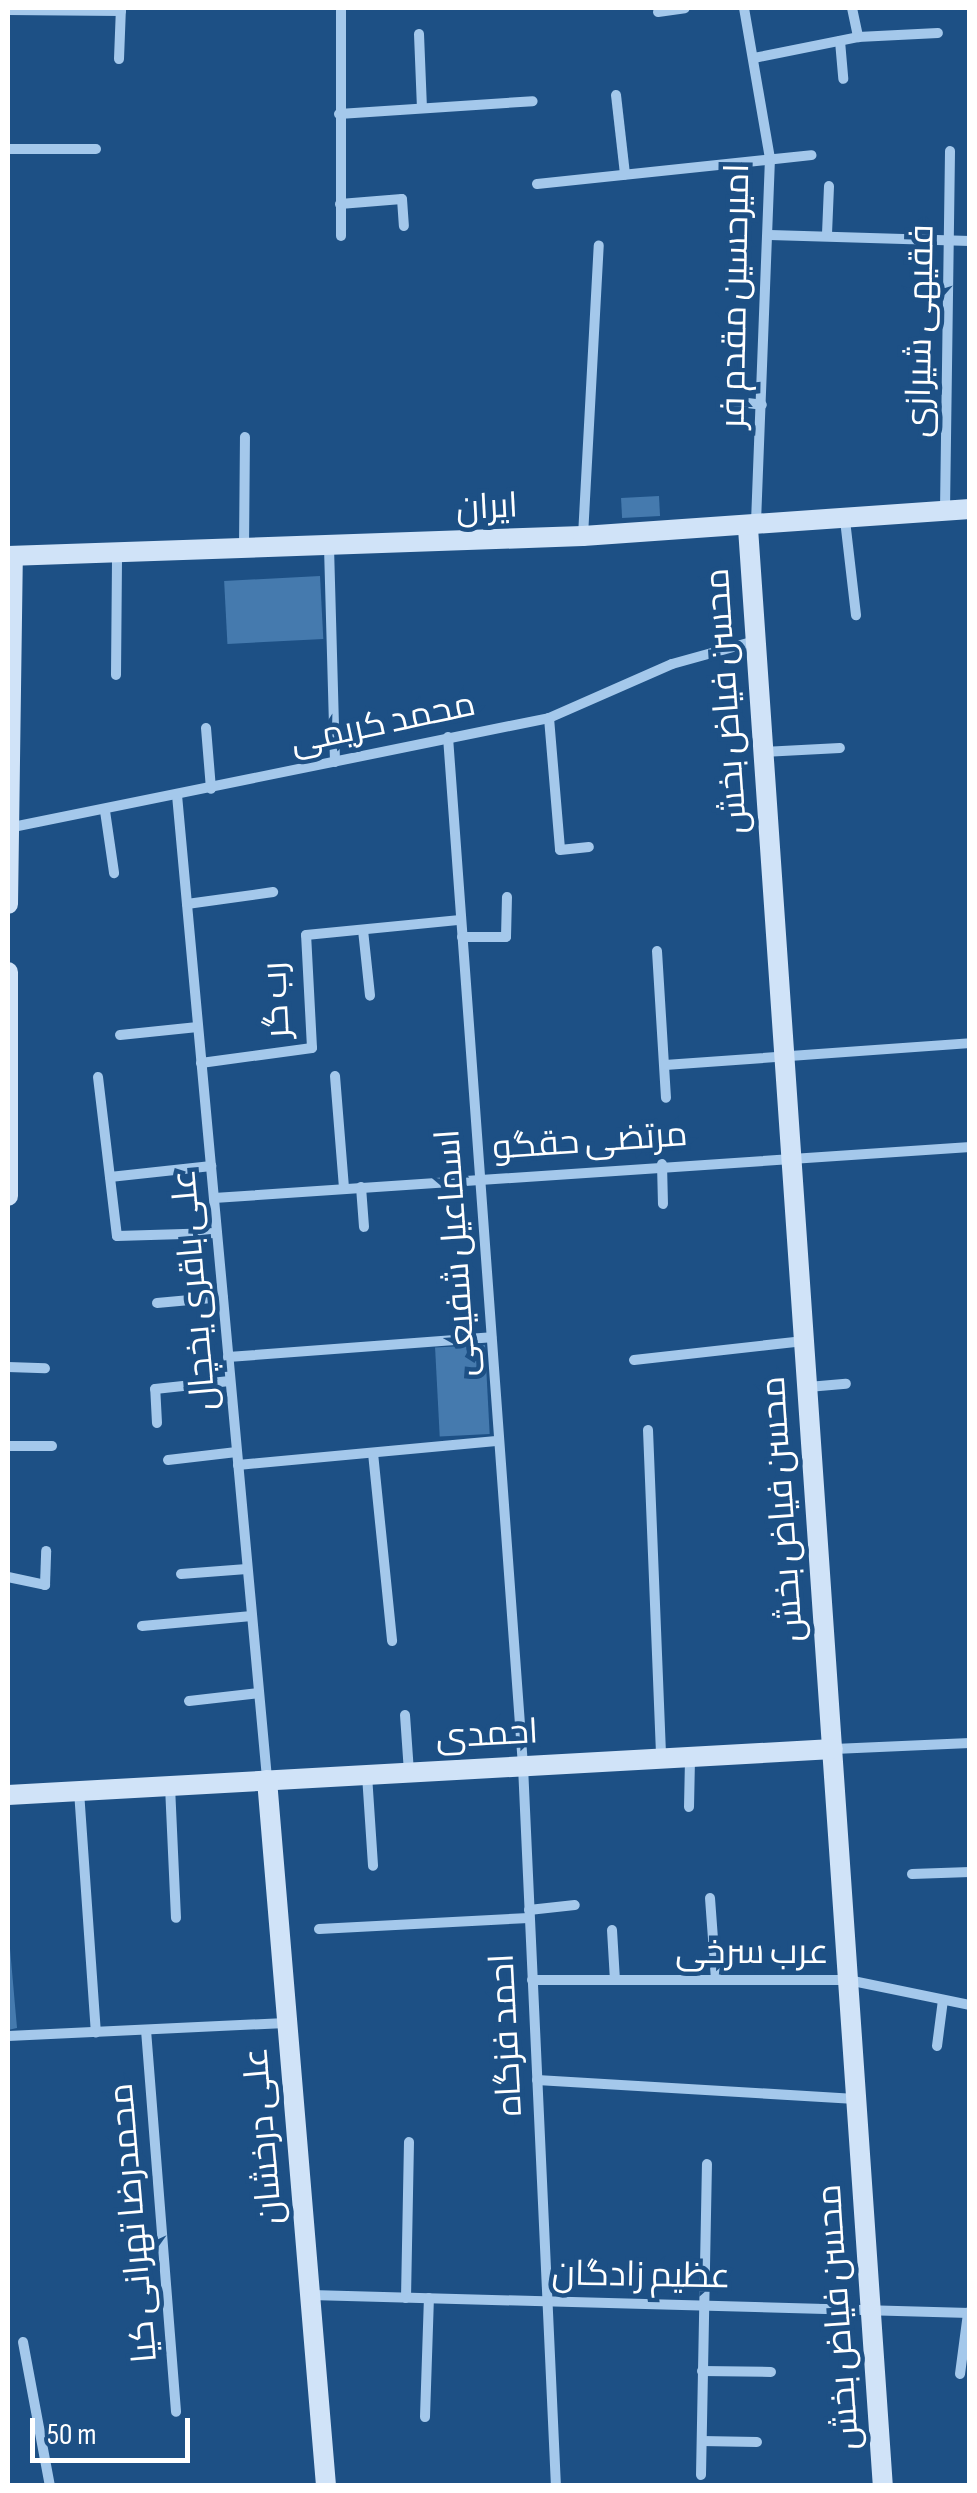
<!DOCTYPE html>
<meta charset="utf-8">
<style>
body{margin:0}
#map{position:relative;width:977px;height:2493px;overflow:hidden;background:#1d5085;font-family:"Sofia Sans Condensed",Cairo,sans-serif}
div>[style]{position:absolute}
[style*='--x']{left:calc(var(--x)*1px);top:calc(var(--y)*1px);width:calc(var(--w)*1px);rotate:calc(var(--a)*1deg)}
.building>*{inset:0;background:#457aae;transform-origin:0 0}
.street>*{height:10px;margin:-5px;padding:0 5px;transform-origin:5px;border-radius:5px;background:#a4c8eb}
.secondary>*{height:20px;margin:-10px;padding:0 10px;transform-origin:10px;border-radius:10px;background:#d0e3f8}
span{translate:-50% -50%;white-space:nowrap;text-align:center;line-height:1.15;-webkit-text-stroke:9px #1d5085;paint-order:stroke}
.street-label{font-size:35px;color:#fff}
.frame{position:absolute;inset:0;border:10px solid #fff;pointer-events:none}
.scale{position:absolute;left:30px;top:2418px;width:160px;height:45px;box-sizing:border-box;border:5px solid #fff;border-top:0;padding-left:12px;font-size:30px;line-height:35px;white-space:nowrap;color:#fff;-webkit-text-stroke:8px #1d5085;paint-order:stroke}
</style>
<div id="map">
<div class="building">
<div style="left:659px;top:496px;width:20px;height:38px;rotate:87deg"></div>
<div style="left:320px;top:576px;width:63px;height:96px;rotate:87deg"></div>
<div style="left:485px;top:1345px;width:89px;height:50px;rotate:87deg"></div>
<div style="clip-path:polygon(8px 1926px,17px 2028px,8px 2030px)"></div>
</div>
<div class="street">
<div style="--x:744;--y:8;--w:152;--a:80.2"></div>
<div style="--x:770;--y:158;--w:368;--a:92.2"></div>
<div style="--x:852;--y:8;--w:30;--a:78"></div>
<div style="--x:8;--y:10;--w:113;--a:0.5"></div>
<div style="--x:658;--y:12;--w:27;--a:-8"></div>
<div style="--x:419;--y:34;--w:74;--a:87.7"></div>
<div style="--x:840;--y:41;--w:38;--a:85"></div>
<div style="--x:754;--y:58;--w:106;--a:-11.4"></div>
<div style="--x:858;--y:37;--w:80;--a:-2.9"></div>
<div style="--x:119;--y:59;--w:51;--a:-87.8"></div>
<div style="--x:616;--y:95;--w:80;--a:83.5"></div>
<div style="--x:339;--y:114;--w:194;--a:-3.8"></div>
<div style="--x:8;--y:149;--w:88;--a:0"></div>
<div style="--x:537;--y:184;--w:276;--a:-6"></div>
<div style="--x:340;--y:204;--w:62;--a:-4.6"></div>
<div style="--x:402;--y:199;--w:27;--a:86"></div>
<div style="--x:827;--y:234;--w:48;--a:-87.6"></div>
<div style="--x:770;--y:235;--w:200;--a:1.7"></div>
<div style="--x:341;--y:236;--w:228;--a:-90"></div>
<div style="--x:731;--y:401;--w:31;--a:7"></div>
<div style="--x:945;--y:510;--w:359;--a:-89.2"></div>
<div style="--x:845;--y:520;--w:96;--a:83.4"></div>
<div style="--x:583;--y:536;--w:291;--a:-86.9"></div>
<div style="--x:329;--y:547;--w:215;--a:88.4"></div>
<div style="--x:244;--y:548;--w:111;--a:-89.5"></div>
<div style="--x:116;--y:675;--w:123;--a:-89.5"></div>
<div style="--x:549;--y:718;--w:132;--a:85.2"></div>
<div style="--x:560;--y:850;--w:29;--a:-6"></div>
<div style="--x:206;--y:728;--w:61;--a:85.3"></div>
<div style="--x:448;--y:737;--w:1032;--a:85.83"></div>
<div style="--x:523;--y:1766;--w:721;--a:87.38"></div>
<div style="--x:763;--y:752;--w:77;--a:-3"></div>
<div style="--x:177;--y:795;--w:988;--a:84.77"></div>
<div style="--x:105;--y:811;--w:63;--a:81.7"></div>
<div style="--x:8;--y:828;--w:552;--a:-11.49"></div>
<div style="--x:549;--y:718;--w:134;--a:-23.7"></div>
<div style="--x:672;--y:664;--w:86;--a:-15.5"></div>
<div style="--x:187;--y:904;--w:87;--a:-7.9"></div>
<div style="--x:363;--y:930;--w:66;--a:83.9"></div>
<div style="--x:462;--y:937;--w:44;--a:0"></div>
<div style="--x:506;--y:937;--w:40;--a:-88.6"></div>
<div style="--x:657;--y:951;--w:147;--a:86.5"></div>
<div style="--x:120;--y:1035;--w:78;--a:-5.9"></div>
<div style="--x:201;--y:1063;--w:112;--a:-7.7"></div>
<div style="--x:312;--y:1048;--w:113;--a:-93"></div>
<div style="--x:306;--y:935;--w:155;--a:-5.6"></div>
<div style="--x:665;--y:1065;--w:306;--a:-4.1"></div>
<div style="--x:335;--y:1076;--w:112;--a:85.4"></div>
<div style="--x:98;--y:1077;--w:160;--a:83.2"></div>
<div style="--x:117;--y:1236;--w:100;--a:-1.7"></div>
<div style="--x:662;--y:1164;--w:40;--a:88.6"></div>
<div style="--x:110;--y:1177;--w:102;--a:-6.2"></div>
<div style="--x:361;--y:1187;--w:40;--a:85.7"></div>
<div style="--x:214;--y:1198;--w:758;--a:-3.86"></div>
<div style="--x:157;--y:1303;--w:66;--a:-5.2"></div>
<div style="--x:228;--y:1357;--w:264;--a:-4.3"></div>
<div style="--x:634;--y:1360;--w:171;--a:-6.4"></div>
<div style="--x:8;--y:1367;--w:37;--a:2"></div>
<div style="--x:808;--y:1387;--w:38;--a:-5"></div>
<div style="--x:157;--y:1423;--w:34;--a:-93"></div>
<div style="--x:155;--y:1389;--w:75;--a:-6.1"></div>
<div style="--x:648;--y:1430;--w:328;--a:87.7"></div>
<div style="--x:8;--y:1446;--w:44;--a:0"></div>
<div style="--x:373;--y:1453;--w:189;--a:84.2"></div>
<div style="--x:168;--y:1460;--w:69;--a:-6.6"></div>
<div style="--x:238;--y:1465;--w:262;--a:-5.3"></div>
<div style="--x:181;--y:1574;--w:66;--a:-4.3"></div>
<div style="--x:8;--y:1577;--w:38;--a:12"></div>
<div style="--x:45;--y:1585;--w:34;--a:-88"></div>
<div style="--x:142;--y:1626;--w:110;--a:-5.2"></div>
<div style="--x:189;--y:1701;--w:70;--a:-6.5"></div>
<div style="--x:405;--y:1715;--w:57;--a:86"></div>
<div style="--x:834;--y:1749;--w:136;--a:-2.5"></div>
<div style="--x:367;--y:1775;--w:91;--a:86.2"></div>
<div style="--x:170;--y:1786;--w:132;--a:87.4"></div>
<div style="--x:79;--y:1791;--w:242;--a:86"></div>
<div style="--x:689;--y:1807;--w:49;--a:-88.8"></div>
<div style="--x:912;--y:1874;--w:58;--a:-2"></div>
<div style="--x:710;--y:1898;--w:82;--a:85.8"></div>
<div style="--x:529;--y:1910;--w:46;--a:-6.2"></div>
<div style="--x:319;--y:1929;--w:210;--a:-3"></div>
<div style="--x:612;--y:1930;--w:50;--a:86.6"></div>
<div style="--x:532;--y:1980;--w:316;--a:0"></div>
<div style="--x:848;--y:1980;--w:125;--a:11.6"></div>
<div style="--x:146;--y:2030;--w:383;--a:85.5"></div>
<div style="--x:8;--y:2036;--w:278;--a:-2.7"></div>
<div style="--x:937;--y:2046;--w:46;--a:-82.6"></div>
<div style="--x:537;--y:2080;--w:319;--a:3.4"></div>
<div style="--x:311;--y:2295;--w:659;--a:1.56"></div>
<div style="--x:406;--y:2298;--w:156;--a:-88.9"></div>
<div style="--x:23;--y:2342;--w:147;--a:79.4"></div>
<div style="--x:702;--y:2371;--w:69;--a:0.8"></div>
<div style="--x:960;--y:2374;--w:62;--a:-82.5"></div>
<div style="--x:425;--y:2417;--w:119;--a:-88.1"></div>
<div style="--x:702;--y:2441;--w:55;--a:1"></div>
<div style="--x:701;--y:2475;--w:311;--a:-88.9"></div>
</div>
<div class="secondary">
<div style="--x:748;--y:528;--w:1963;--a:86.06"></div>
<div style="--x:8;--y:556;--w:575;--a:-1.99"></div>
<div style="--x:583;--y:536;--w:388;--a:-4"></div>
<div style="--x:8;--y:904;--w:348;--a:-89.2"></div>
<div style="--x:8;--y:972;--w:224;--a:90"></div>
<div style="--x:267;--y:1780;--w:708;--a:85.22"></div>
<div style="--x:8;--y:1795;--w:826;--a:-3.19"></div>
</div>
<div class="street-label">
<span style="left:736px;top:296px;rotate:-89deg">امیرحسین مقدم فر</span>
<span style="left:921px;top:331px;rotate:-89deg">فقیهی شیرازی</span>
<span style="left:487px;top:508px;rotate:-3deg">ایران</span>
<span style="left:727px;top:701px;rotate:-94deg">محسن فیاض بخش</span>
<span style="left:383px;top:724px;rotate:-12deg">محمد کریمی</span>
<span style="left:277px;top:1000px;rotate:-93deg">رب گر</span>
<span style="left:590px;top:1142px;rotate:-4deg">مرتضی حقگو</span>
<span style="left:457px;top:1253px;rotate:-94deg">اسماعیل شفیعی</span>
<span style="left:195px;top:1290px;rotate:-95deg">علی باقری یخچال</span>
<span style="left:783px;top:1509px;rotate:-94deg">محسن فیاض بخش</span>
<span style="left:487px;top:1735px;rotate:-3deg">احمدی</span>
<span style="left:752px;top:1953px">عرب سرخی</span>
<span style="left:507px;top:2035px;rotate:-93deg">احمد فزگاه</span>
<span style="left:264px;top:2136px;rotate:-95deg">علی درخشان</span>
<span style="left:134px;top:2223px;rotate:-95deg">محمدرضا تهرانی کیا</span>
<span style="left:641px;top:2276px;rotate:1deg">عظیم زادگان</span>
<span style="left:839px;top:2317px;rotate:-94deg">محسن فیاض بخش</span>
</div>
<div class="frame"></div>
<div class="scale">50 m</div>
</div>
